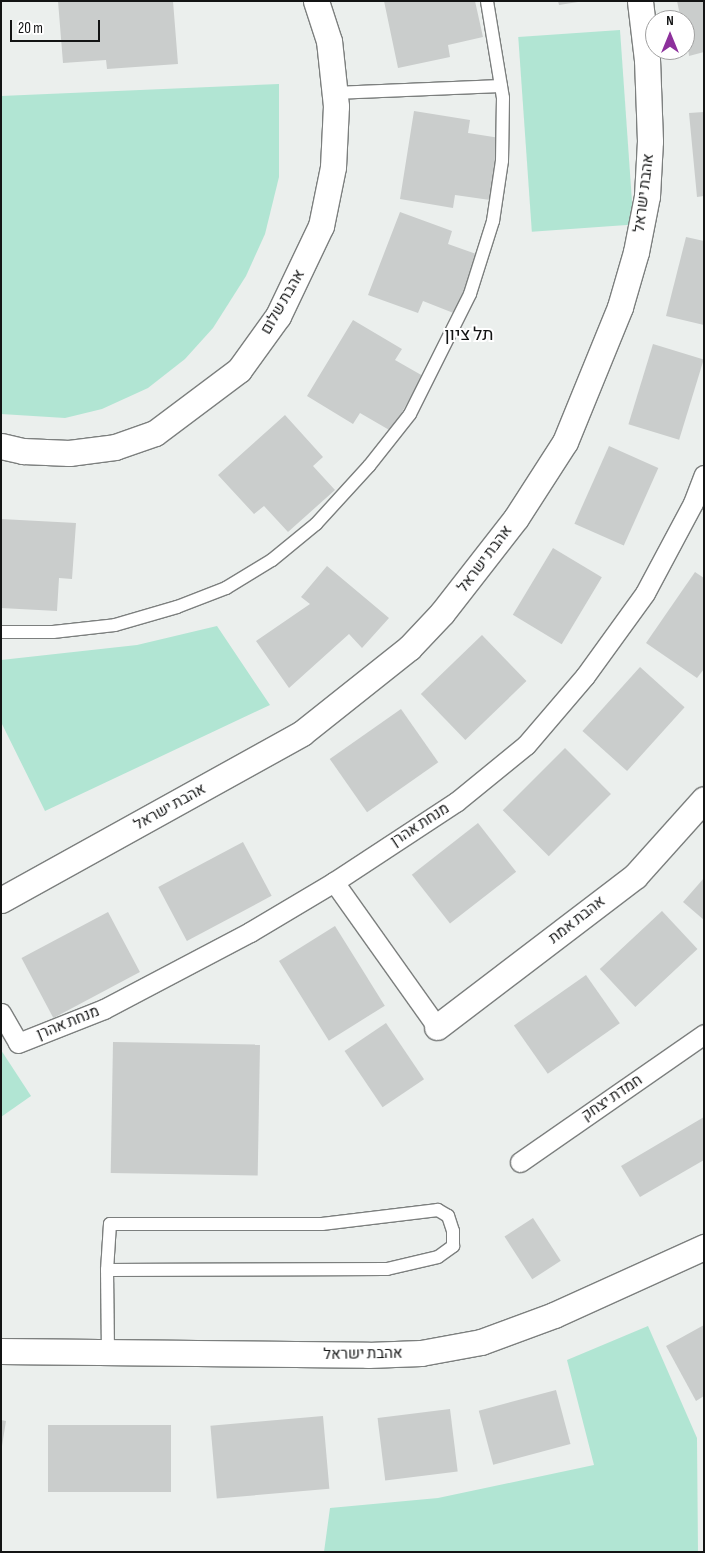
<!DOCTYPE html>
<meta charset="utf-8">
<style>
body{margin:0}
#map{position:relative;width:705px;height:1553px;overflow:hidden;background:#ebefed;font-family:"Sofia Sans Condensed",Heebo,sans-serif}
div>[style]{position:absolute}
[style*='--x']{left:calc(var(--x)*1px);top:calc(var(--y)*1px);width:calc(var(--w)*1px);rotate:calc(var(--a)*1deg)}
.green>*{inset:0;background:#b1e5d3;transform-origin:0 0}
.building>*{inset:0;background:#cacdcc;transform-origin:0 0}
.roads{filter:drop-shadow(1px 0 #7c7f7e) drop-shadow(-1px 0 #7c7f7e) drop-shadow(0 1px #7c7f7e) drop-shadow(0 -1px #7c7f7e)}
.service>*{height:12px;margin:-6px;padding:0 6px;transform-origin:6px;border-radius:6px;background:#fff}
.pedestrian>*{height:19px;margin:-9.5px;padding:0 9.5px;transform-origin:9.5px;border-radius:9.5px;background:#fff}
.minor>*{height:25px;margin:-12.5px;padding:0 12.5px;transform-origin:12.5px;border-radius:12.5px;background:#fff}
span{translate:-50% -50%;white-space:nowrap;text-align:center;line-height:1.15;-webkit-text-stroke:4px #fff;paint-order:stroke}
.street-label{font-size:15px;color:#131414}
.quarter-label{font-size:18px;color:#131414}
.frame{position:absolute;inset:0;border:2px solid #131414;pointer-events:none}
.north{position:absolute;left:645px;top:10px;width:50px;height:50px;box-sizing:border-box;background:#fff;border:1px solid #a1a1a1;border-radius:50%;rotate:0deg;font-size:14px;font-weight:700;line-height:20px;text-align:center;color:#131414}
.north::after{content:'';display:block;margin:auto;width:18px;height:22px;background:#8d319c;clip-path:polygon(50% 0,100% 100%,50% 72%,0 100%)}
.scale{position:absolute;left:10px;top:20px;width:90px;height:22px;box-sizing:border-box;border:2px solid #131414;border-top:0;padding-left:6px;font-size:15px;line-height:18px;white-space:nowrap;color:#131414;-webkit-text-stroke:4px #fff;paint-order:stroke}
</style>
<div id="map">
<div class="green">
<div style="left:620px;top:30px;width:195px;height:102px;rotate:86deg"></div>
<div style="clip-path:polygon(279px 84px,279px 177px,265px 234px,246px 276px,213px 328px,185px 359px,148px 388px,102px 409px,65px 418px,1px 414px,1px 96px)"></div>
<div style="clip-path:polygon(217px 626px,270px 705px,45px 811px,1px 722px,1px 660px,137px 645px)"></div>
<div style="clip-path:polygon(1px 1050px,31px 1096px,1px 1117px)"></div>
<div style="clip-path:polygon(648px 1326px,697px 1438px,698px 1552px,324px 1552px,330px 1508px,438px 1498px,594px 1465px,567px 1360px)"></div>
</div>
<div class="building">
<div style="clip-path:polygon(58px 1px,173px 1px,178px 64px,107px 69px,106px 60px,63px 63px)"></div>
<div style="clip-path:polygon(384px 1px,475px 1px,483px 37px,448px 45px,450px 57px,398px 68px)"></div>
<div style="clip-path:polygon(558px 1px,578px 1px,578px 2px,559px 5px)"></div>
<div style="clip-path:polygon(677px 1px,704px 1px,704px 52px,689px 56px,685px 20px,681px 20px)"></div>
<div style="clip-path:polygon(414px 111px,470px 120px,468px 133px,500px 138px,490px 200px,455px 195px,453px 208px,400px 199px)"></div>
<div style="clip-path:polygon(704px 112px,704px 196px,697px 197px,689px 113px)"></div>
<div style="clip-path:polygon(400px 212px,452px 231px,448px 244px,479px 255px,456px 314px,423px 301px,418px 313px,368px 295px)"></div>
<div style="clip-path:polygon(686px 237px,704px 241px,704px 325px,666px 316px)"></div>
<div style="clip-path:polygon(353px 320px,402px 349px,395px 360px,423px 376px,391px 431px,360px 413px,353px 424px,307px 396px)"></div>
<div style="left:653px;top:344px;width:53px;height:84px;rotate:17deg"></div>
<div style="clip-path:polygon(285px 415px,323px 457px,313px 466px,335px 490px,288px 532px,264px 506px,254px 514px,218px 475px)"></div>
<div style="left:609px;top:446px;width:54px;height:85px;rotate:24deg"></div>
<div style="clip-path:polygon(1px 519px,76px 523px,72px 579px,59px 578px,57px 611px,1px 608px)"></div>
<div style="left:553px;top:548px;width:57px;height:78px;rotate:31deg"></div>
<div style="clip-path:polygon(327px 566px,389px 618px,362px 648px,349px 634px,289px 688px,256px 641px,310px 604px,301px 597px)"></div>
<div style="clip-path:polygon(695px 572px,704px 578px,704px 669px,697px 678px,646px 643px)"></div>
<div style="left:482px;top:635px;width:64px;height:85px;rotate:46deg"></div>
<div style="left:640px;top:667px;width:60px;height:86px;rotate:42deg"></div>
<div style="left:401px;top:709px;width:65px;height:87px;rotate:55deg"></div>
<div style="left:565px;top:748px;width:65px;height:88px;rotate:45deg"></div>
<div style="left:478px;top:823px;width:62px;height:84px;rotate:52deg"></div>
<div style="left:243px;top:842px;width:61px;height:96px;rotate:62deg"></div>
<div style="clip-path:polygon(704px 878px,704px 920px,683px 902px)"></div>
<div style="left:662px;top:911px;width:52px;height:85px;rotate:47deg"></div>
<div style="left:108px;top:912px;width:68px;height:98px;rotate:62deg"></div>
<div style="left:335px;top:926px;width:94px;height:66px;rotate:58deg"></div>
<div style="left:586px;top:975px;width:59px;height:88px;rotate:55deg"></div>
<div style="left:386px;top:1023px;width:68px;height:50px;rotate:56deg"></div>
<div style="left:113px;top:1042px;width:147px;height:131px;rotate:1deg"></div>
<div style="clip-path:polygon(704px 1117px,704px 1160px,640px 1197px,621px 1166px)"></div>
<div style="left:533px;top:1218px;width:51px;height:34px;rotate:57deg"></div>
<div style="clip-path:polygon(704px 1325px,704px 1396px,696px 1401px,666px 1346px)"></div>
<div style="left:556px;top:1390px;width:56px;height:80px;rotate:75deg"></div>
<div style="left:450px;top:1409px;width:63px;height:73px;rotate:83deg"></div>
<div style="left:323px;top:1416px;width:73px;height:113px;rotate:85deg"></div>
<div style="clip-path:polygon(1px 1420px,6px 1421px,2px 1446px,1px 1446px)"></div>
<div style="left:48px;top:1425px;width:123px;height:67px"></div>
</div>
<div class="roads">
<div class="service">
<div style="--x:334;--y:93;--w:167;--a:-2.4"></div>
<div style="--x:1;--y:632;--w:52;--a:0"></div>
<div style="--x:53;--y:632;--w:62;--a:-6.4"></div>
<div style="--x:115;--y:625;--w:65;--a:-16.2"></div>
<div style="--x:177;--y:607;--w:53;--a:-21.2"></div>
<div style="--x:226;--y:588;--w:54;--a:-31.3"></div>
<div style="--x:272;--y:560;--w:57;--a:-39.3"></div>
<div style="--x:316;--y:524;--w:79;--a:-47.6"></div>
<div style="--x:369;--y:466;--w:66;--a:-51.7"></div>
<div style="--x:410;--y:414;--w:134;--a:-63.4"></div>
<div style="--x:470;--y:294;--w:77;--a:-72.5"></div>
<div style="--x:493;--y:221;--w:61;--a:-81.5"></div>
<div style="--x:502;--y:161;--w:63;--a:-89.1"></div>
<div style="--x:503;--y:98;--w:98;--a:-99.4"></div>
<div style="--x:107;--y:1270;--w:280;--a:-0.2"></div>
<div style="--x:387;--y:1269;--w:52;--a:-13.2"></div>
<div style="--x:438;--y:1257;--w:19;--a:-36"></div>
<div style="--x:453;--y:1246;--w:15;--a:-90"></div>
<div style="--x:453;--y:1231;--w:16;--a:-108"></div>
<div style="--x:448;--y:1216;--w:12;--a:-149"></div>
<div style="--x:438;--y:1210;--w:117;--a:173.1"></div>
<div style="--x:322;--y:1224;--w:212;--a:180"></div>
<div style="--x:110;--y:1224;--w:46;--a:93.7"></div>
<div style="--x:107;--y:1270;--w:83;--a:89.3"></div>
</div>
<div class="pedestrian">
<div style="--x:334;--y:882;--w:178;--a:54.6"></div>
<div style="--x:1;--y:1013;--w:34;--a:60"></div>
<div style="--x:18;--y:1043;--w:92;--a:-21.6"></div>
<div style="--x:104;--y:1009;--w:165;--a:-27.8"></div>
<div style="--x:250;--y:932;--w:98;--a:-30.8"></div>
<div style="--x:334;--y:882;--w:146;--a:-33.3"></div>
<div style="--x:456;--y:802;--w:90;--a:-39.2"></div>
<div style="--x:526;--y:745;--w:91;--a:-49.5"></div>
<div style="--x:585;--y:676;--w:102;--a:-54.1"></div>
<div style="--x:645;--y:593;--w:102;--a:-61.9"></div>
<div style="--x:693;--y:503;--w:30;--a:-69"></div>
<div style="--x:520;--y:1162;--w:224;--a:-34.8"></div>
</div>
<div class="minor">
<div style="--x:1;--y:446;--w:23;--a:13"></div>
<div style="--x:23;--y:451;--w:46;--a:2.5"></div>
<div style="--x:69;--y:453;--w:46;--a:-7.4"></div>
<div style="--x:115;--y:447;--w:42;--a:-19.3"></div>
<div style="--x:155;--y:433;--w:105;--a:-36.9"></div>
<div style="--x:239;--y:370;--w:67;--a:-54.2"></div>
<div style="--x:278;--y:316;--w:100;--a:-64.5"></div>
<div style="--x:321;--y:226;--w:60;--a:-78.5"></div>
<div style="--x:333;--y:167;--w:61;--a:-87.2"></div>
<div style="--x:336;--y:106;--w:65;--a:-96.1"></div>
<div style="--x:329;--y:41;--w:42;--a:-108"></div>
<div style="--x:1;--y:900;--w:344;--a:-29"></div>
<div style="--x:302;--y:733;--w:137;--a:-38.5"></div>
<div style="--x:409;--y:648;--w:48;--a:-46.7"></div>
<div style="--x:442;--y:613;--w:120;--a:-52.1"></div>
<div style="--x:516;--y:518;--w:90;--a:-57.2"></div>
<div style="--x:565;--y:442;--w:146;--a:-67.8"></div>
<div style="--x:620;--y:307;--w:57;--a:-73.8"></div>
<div style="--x:636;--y:252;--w:57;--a:-78.9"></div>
<div style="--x:647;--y:196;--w:55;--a:-86.9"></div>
<div style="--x:650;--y:141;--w:81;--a:-92.1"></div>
<div style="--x:647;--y:60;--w:59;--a:-96.8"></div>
<div style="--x:437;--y:1027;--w:249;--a:-37.3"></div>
<div style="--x:635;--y:876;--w:103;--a:-48.1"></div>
<div style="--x:1;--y:1351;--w:367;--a:0.6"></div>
<div style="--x:368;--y:1355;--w:53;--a:-2.2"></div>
<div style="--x:421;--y:1353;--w:61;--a:-10.4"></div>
<div style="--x:481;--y:1342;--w:78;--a:-20.3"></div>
<div style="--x:554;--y:1315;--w:165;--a:-24.4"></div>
</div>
</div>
<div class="street-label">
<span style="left:644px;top:193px;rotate:-83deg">אהבת ישראל</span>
<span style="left:283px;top:302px;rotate:-60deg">אהבת שלום</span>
<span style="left:485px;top:559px;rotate:-53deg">אהבת ישראל</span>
<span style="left:170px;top:807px;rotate:-29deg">אהבת ישראל</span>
<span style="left:420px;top:825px;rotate:-33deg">מנחת אהרן</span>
<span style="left:577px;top:920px;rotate:-38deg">אהבת אמת</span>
<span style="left:68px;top:1023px;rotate:-22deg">מנחת אהרן</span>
<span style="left:612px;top:1098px;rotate:-34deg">חמדת יצחק</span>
<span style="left:363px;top:1354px;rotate:-1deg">אהבת ישראל</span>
</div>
<div class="quarter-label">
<span style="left:469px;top:335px">תל ציון</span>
</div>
<div class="frame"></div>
<div class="north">N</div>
<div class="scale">20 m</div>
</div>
